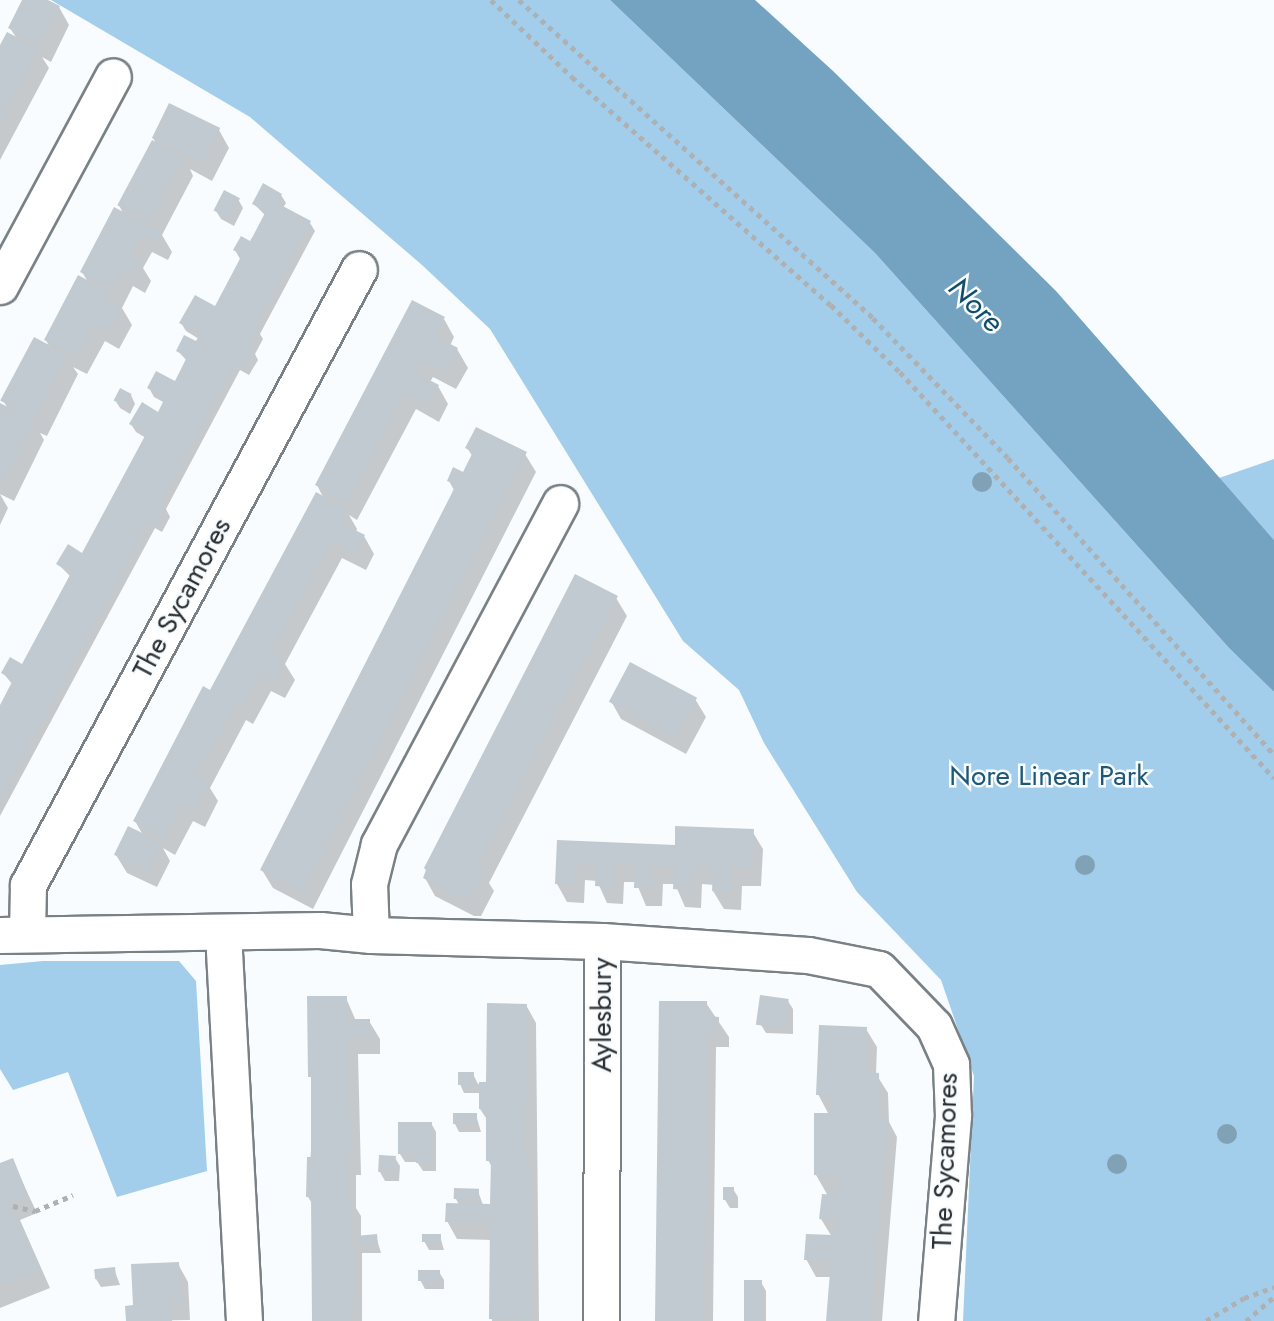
<!DOCTYPE html>
<style>
body{margin:0}
#map{position:relative;width:1274px;height:1321px;overflow:hidden;background:#f8fcfe;font-family:Jost,sans-serif}
div>[style]{position:absolute}
[style*='--x']{left:calc(var(--x)*1px);top:calc(var(--y)*1px);width:calc(var(--w)*1px);rotate:calc(var(--a)*1deg)}
.green>*{inset:0;background:#a2ceeb}
.water>*{inset:0;background:#73a3c1}
.shadow>*{inset:0;background:#0003}
.building>*{inset:0;background:#c1cad0;transform-origin:0 0}
.path>*{height:4.5px;margin-top:-2.25px;transform-origin:0;background:repeating-linear-gradient(90deg,#adb1b3 0 5px,transparent 0 10px)}
.roads{filter:drop-shadow(2px 0 #798186) drop-shadow(-2px 0 #798186) drop-shadow(0 2px #798186) drop-shadow(0 -2px #798186)}
.minor>*{height:35px;margin:-17.5px;padding:0 17.5px;transform-origin:17.5px;border-radius:17.5px;background:#fff}
.trees>*{width:20px;height:20px;margin:-10px;border-radius:50%;background:#81a2b4}
span{translate:-50% -50%;white-space:nowrap;text-align:center;line-height:1.15;-webkit-text-stroke:5px #f8fcfe;paint-order:stroke}
.street-label{font-size:28px;color:#2a2d30}
.park-label{font-size:28px;color:#1f5877}
.water-label{font-size:30px;color:#114d6b;font-style:italic}
</style>
<div id="map">
<div class="green">
<div style="clip-path:polygon(51px 0,610px 0,875px 253px,1229px 648px,1274px 692px,1274px 1321px,963px 1321px,974px 1076px,941px 980px,857px 892px,764px 743px,739px 690px,683px 641px,490px 329px,422px 265px,250px 117px)"></div>
<div style="clip-path:polygon(1274px 459px,1274px 540px,1219px 478px)"></div>
<div style="clip-path:polygon(43px 961px,179px 961px,196px 981px,207px 1171px,117px 1197px,68px 1072px,13px 1090px,0 1069px,0 965px)"></div>
</div>
<div class="water">
<div style="clip-path:polygon(610px 0,755px 0,833px 71px,1056px 291px,1274px 540px,1274px 692px,1229px 648px,875px 253px)"></div>
</div>
<div class="shadow">
<div style="clip-path:polygon(24px 0,44px 0,59px 7px,69px 25px,51px 62px,42px 57px,49px 68px,0 160px,0 49px,17px 39px,10px 28px)"></div>
<div style="clip-path:polygon(219px 130px,229px 148px,212px 181px,190px 169px,193px 176px,162px 235px,172px 252px,168px 260px,152px 252px,143px 268px,151px 281px,145px 293px,133px 286px,122px 308px,132px 325px,119px 349px,105px 341px,87px 374px,73px 367px,78px 374px,47px 436px,40px 433px,44px 440px,14px 501px,0 494px,8px 508px,0 525px,0 408px,8px 409px,4px 402px,50px 348px,46px 340px,88px 282px,82px 272px,124px 215px,119px 205px,157px 145px,153px 138px)"></div>
<div style="clip-path:polygon(281px 195px,286px 203px,283px 208px,310px 223px,315px 231px,260px 334px,263px 339px,255px 354px,258px 360px,249px 375px,240px 370px,166px 509px,170px 517px,162px 532px,155px 528px,0 816px,0 709px,13px 685px,3px 673px,23px 666px,71px 577px,58px 564px,83px 555px,146px 438px,136px 432px,131px 424px,159px 414px,165px 403px,154px 397px,149px 388px,175px 383px,187px 361px,178px 351px,197px 343px,199px 339px,186px 331px,181px 323px,216px 308px,240px 259px,235px 250px,251px 244px,266px 216px,254px 204px)"></div>
<div style="clip-path:polygon(238px 199px,243px 208px,234px 226px,221px 219px,216px 211px)"></div>
<div style="clip-path:polygon(444px 319px,454px 337px,450px 346px,457px 349px,468px 368px,456px 389px,433px 377px,430px 382px,438px 386px,448px 404px,439px 422px,416px 409px,357px 520px,349px 515px,357px 529px,356px 532px,364px 536px,374px 554px,366px 570px,342px 558px,285px 664px,295px 680px,285px 698px,271px 691px,253px 724px,246px 720px,210px 788px,218px 801px,205px 827px,193px 821px,175px 855px,163px 848px,170px 861px,157px 887px,127px 873px,116px 855px,143px 835px,135px 821px,324px 499px,317px 485px)"></div>
<div style="clip-path:polygon(131px 395px,135px 404px,130px 414px,120px 408px,115px 400px)"></div>
<div style="clip-path:polygon(467px 448px,525px 454px,536px 472px,313px 909px,273px 888px,262px 870px,455px 492px,449px 481px,464px 474px,473px 457px)"></div>
<div style="clip-path:polygon(616px 598px,627px 616px,489px 883px,494px 891px,481px 916px,474px 916px,435px 896px,425px 878px)"></div>
<div style="clip-path:polygon(695px 699px,706px 717px,686px 754px,621px 719px,611px 701px)"></div>
<div style="clip-path:polygon(752px 831px,763px 849px,761px 886px,742px 886px,741px 910px,724px 909px,713px 891px,714px 885px,702px 884px,701px 908px,685px 907px,675px 884px,663px 884px,662px 906px,646px 906px,636px 882px,624px 882px,623px 904px,607px 903px,597px 881px,585px 880px,584px 903px,567px 902px,557px 884px,559px 842px,676px 847px)"></div>
<div style="clip-path:polygon(346px 998px,356px 1021px,369px 1021px,380px 1039px,380px 1054px,358px 1054px,361px 1175px,356px 1175px,356px 1208px,361px 1216px,361px 1236px,376px 1236px,381px 1253px,362px 1253px,362px 1321px,314px 1321px,313px 1205px,308px 1197px,313px 1118px)"></div>
<div style="clip-path:polygon(788px 1001px,793px 1009px,793px 1034px,766px 1033px,761px 1025px)"></div>
<div style="clip-path:polygon(706px 1003px,729px 1037px,729px 1047px,716px 1047px,713px 1321px,657px 1321px)"></div>
<div style="clip-path:polygon(526px 1005px,536px 1023px,539px 1321px,492px 1321px,492px 1240px,457px 1239px,447px 1221px,459px 1205px,456px 1199px,478px 1191px,483px 1205px,492px 1206px,493px 1169px,488px 1160px,488px 1121px,480px 1109px,481px 1093px,464px 1093px,460px 1084px,473px 1074px,478px 1084px,488px 1084px)"></div>
<div style="clip-path:polygon(866px 1029px,877px 1047px,876px 1074px,888px 1093px,889px 1122px,897px 1137px,882px 1321px,828px 1321px,832px 1277px,816px 1277px,806px 1259px,832px 1237px,821px 1219px,828px 1196px,816px 1175px,829px 1115px,818px 1094px)"></div>
<div style="clip-path:polygon(476px 1115px,481px 1132px,459px 1132px,455px 1124px)"></div>
<div style="clip-path:polygon(431px 1123px,436px 1132px,436px 1171px,423px 1171px,417px 1162px,405px 1162px,400px 1154px)"></div>
<div style="clip-path:polygon(395px 1158px,400px 1166px,399px 1181px,385px 1181px,380px 1172px)"></div>
<div style="clip-path:polygon(12px 1160px,37px 1213px,20px 1220px,50px 1288px,0 1308px,0 1165px)"></div>
<div style="clip-path:polygon(733px 1189px,738px 1197px,738px 1208px,730px 1208px,725px 1200px)"></div>
<div style="clip-path:polygon(440px 1236px,444px 1250px,429px 1250px,424px 1241px)"></div>
<div style="clip-path:polygon(178px 1264px,188px 1282px,190px 1320px,128px 1321px,135px 1307px)"></div>
<div style="clip-path:polygon(114px 1269px,120px 1285px,101px 1287px,96px 1279px)"></div>
<div style="clip-path:polygon(439px 1272px,444px 1280px,444px 1289px,425px 1289px,420px 1280px)"></div>
<div style="clip-path:polygon(761px 1282px,766px 1291px,766px 1321px,746px 1321px)"></div>
</div>
<div class="building">
<div style="clip-path:polygon(22px 0,48px 0,60px 6px,41px 45px,8px 28px)"></div>
<div style="clip-path:polygon(7px 32px,39px 49px,0 122px,0 45px)"></div>
<div style="left:169px;top:103px;width:57px;height:39px;rotate:26deg"></div>
<div style="left:152px;top:140px;width:36px;height:74px;rotate:28deg"></div>
<div style="clip-path:polygon(263px 183px,282px 194px,277px 203px,311px 221px,255px 327px,259px 330px,249px 348px,254px 350px,244px 367px,236px 363px,160px 503px,166px 507px,157px 525px,150px 521px,0 800px,0 705px,13px 680px,1px 673px,10px 657px,22px 664px,71px 573px,56px 564px,68px 544px,82px 553px,146px 434px,129px 424px,142px 402px,158px 412px,165px 398px,147px 388px,156px 371px,175px 381px,187px 357px,176px 351px,184px 335px,196px 341px,200px 334px,179px 323px,195px 295px,215px 306px,242px 255px,233px 250px,241px 236px,250px 241px,253px 236px,266px 211px,252px 204px)"></div>
<div style="left:224px;top:190px;width:18px;height:23px;rotate:27deg"></div>
<div style="clip-path:polygon(114px 207px,163px 233px,158px 243px,142px 235px,130px 256px,142px 262px,134px 276px,123px 270px,112px 290px,80px 272px)"></div>
<div style="clip-path:polygon(78px 275px,111px 293px,108px 298px,122px 306px,109px 332px,94px 324px,77px 357px,44px 340px)"></div>
<div style="clip-path:polygon(412px 300px,445px 317px,435px 336px,458px 348px,446px 372px,423px 360px,416px 373px,439px 385px,429px 405px,406px 392px,347px 503px,315px 485px)"></div>
<div style="left:34px;top:337px;width:38px;height:72px;rotate:28deg"></div>
<div style="left:120px;top:388px;width:13px;height:14px;rotate:27deg"></div>
<div style="clip-path:polygon(0 403px,35px 421px,3px 484px,0 482px)"></div>
<div style="clip-path:polygon(476px 427px,527px 452px,303px 892px,260px 870px,456px 485px,447px 481px,453px 467px,463px 472px,473px 452px,465px 448px)"></div>
<div style="clip-path:polygon(316px 492px,348px 510px,341px 523px,365px 535px,355px 553px,332px 541px,271px 653px,285px 661px,274px 681px,260px 674px,242px 707px,236px 703px,197px 776px,209px 782px,194px 810px,182px 804px,165px 838px,133px 821px,203px 686px,210px 690px)"></div>
<div style="clip-path:polygon(575px 574px,618px 596px,477px 868px,485px 872px,471px 898px,462px 899px,423px 878px,426px 870px,424px 868px)"></div>
<div style="left:630px;top:662px;width:76px;height:45px;rotate:28deg"></div>
<div style="left:128px;top:826px;width:37px;height:32px;rotate:26deg"></div>
<div style="clip-path:polygon(675px 826px,754px 829px,752px 869px,732px 868px,731px 892px,712px 891px,713px 867px,693px 867px,692px 891px,673px 889px,674px 867px,654px 866px,653px 888px,634px 888px,635px 865px,615px 864px,614px 887px,595px 886px,596px 864px,576px 863px,575px 885px,555px 884px,557px 840px,675px 845px)"></div>
<div style="left:760px;top:995px;width:29px;height:30px;rotate:8deg"></div>
<div style="clip-path:polygon(307px 996px,347px 996px,347px 1019px,370px 1019px,370px 1036px,349px 1037px,351px 1157px,347px 1157px,347px 1197px,351px 1197px,354px 1276px,352px 1321px,312px 1321px,311px 1197px,306px 1197px,307px 1157px,311px 1157px,311px 1077px,308px 1077px)"></div>
<div style="clip-path:polygon(659px 1001px,707px 1001px,707px 1016px,719px 1017px,719px 1029px,707px 1029px,704px 1321px,655px 1321px)"></div>
<div style="clip-path:polygon(487px 1003px,527px 1004px,526px 1161px,530px 1161px,529px 1321px,489px 1319px,490px 1222px,445px 1222px,446px 1203px,490px 1204px,491px 1161px,486px 1161px,486px 1109px,479px 1109px,479px 1082px,486px 1082px)"></div>
<div style="clip-path:polygon(819px 1025px,867px 1027px,866px 1072px,879px 1073px,880px 1115px,888px 1117px,871px 1321px,826px 1321px,831px 1260px,804px 1260px,806px 1234px,834px 1235px,835px 1220px,819px 1219px,822px 1194px,837px 1195px,839px 1177px,814px 1175px,814px 1113px,832px 1113px,833px 1095px,816px 1095px)"></div>
<div style="left:458px;top:1072px;width:16px;height:13px"></div>
<div style="left:453px;top:1113px;width:24px;height:11px"></div>
<div style="clip-path:polygon(398px 1122px,432px 1122px,432px 1163px,416px 1163px,416px 1154px,398px 1154px)"></div>
<div style="left:379px;top:1155px;width:17px;height:17px;rotate:3deg"></div>
<div style="clip-path:polygon(13px 1158px,28px 1195px,11px 1201px,41px 1270px,0 1286px,0 1163px)"></div>
<div style="left:723px;top:1187px;width:11px;height:13px"></div>
<div style="left:454px;top:1188px;width:25px;height:11px;rotate:2deg"></div>
<div style="left:377px;top:1234px;width:11px;height:19px;rotate:85deg"></div>
<div style="left:422px;top:1234px;width:19px;height:8px"></div>
<div style="clip-path:polygon(179px 1262px,181px 1303px,171px 1302px,172px 1321px,126px 1321px,125px 1306px,133px 1305px,131px 1264px)"></div>
<div style="left:115px;top:1267px;width:10px;height:21px;rotate:84deg"></div>
<div style="left:418px;top:1270px;width:22px;height:11px"></div>
<div style="left:744px;top:1280px;width:18px;height:41px"></div>
</div>
<div class="path">
<div style="--x:491;--y:0;--w:112;--a:43.5"></div>
<div style="--x:572;--y:77;--w:345;--a:41.4"></div>
<div style="--x:831;--y:305;--w:96;--a:44.2"></div>
<div style="--x:900;--y:372;--w:552;--a:47.35"></div>
<div style="--x:519;--y:0;--w:476;--a:41.9"></div>
<div style="--x:873;--y:318;--w:194;--a:46"></div>
<div style="--x:1008;--y:458;--w:398;--a:48.1"></div>
<div style="--x:13;--y:1206;--w:23;--a:13"></div>
<div style="--x:35;--y:1211;--w:41;--a:-22.8"></div>
<div style="--x:1206;--y:1321;--w:44;--a:-31.2"></div>
<div style="--x:1244;--y:1298;--w:32;--a:-20"></div>
<div style="--x:1246;--y:1321;--w:37;--a:-41"></div>
</div>
<div class="roads">
<div class="minor">
<div style="--x:0;--y:286;--w:238;--a:-61.7"></div>
<div style="--x:27;--y:933;--w:48;--a:-88.8"></div>
<div style="--x:28;--y:885;--w:699;--a:-61.75"></div>
<div style="--x:223;--y:933;--w:389;--a:86.9"></div>
<div style="--x:0;--y:935;--w:320;--a:-0.9"></div>
<div style="--x:320;--y:930;--w:51;--a:5.6"></div>
<div style="--x:371;--y:935;--w:231;--a:1.5"></div>
<div style="--x:602;--y:941;--w:206;--a:3.9"></div>
<div style="--x:808;--y:955;--w:72;--a:11.2"></div>
<div style="--x:879;--y:969;--w:79;--a:46"></div>
<div style="--x:934;--y:1026;--w:42;--a:65.9"></div>
<div style="--x:951;--y:1064;--w:52;--a:87.8"></div>
<div style="--x:953;--y:1116;--w:206;--a:94.7"></div>
<div style="--x:371;--y:935;--w:51;--a:-92.2"></div>
<div style="--x:369;--y:884;--w:41;--a:-76"></div>
<div style="--x:379;--y:844;--w:386;--a:-62"></div>
<div style="--x:601;--y:1321;--w:380;--a:-89.8"></div>
</div>
</div>
<div class="trees">
<div style="left:982px;top:482px"></div>
<div style="left:1085px;top:865px"></div>
<div style="left:1227px;top:1134px"></div>
<div style="left:1117px;top:1164px"></div>
</div>
<div class="street-label">
<span style="left:182px;top:598px;rotate:-62deg">The Sycamores</span>
<span style="left:602px;top:1015px;rotate:-90deg">Aylesbury</span>
<span style="left:945px;top:1161px;rotate:-88deg">The Sycamores</span>
</div>
<div class="park-label">
<span style="left:1049px;top:776px">Nore Linear Park</span>
</div>
<div class="water-label">
<span style="left:976px;top:305px;rotate:45deg">Nore</span>
</div>
</div>
